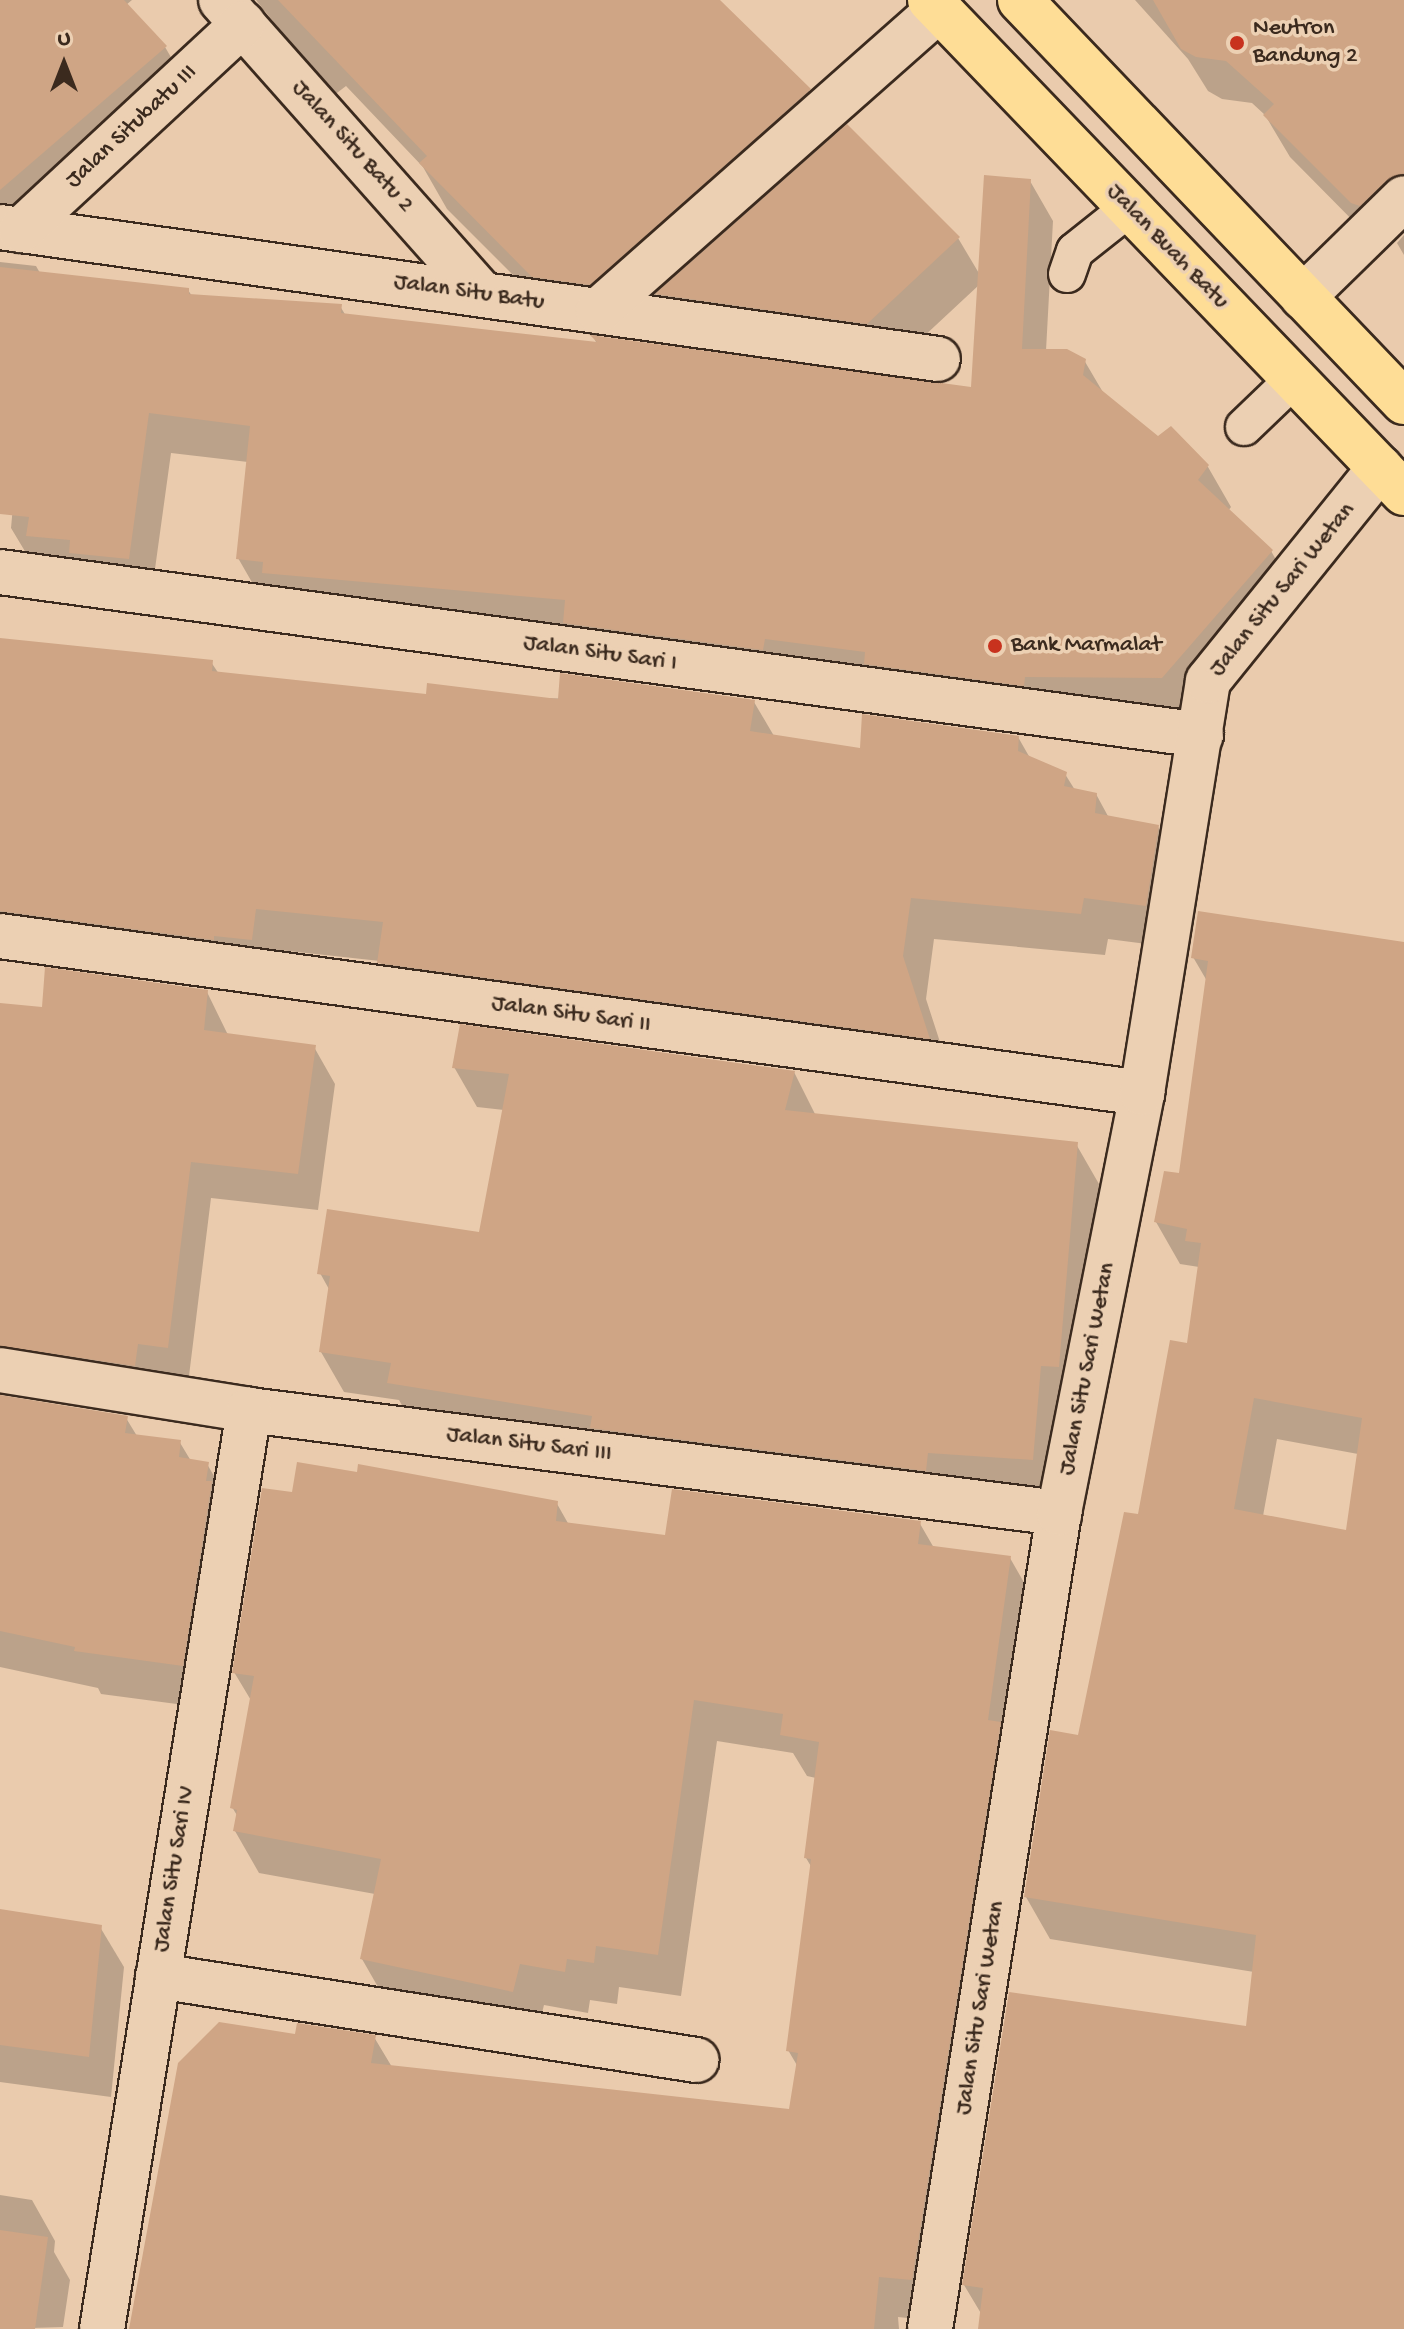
<!DOCTYPE html>
<style>
body{margin:0}
#map{position:relative;width:1404px;height:2329px;overflow:hidden;background:#eacbad;font-family:"Gochi Hand",sans-serif}
div>[style]{position:absolute}
[style*='--x']{left:calc(var(--x)*1px);top:calc(var(--y)*1px);width:calc(var(--w)*1px);rotate:calc(var(--a)*1deg)}
.shadow>*{inset:0;background:#0003}
.building>*{inset:0;background:#cfa585}
.roads{filter:drop-shadow(2px 0 #3b2a1e) drop-shadow(-2px 0 #3b2a1e) drop-shadow(0 2px #3b2a1e) drop-shadow(0 -2px #3b2a1e)}
.service>*{height:36px;margin:-18px;padding:0 18px;transform-origin:18px;border-radius:18px;background:#ecd0b3}
.minor>*{height:44px;margin:-22px;padding:0 22px;transform-origin:22px;border-radius:22px;background:#ecd0b3}
.primary>*{height:44px;margin:-22px;padding:0 22px;transform-origin:22px;border-radius:22px;background:#fedd96}
.dots>*{width:22px;height:22px;translate:-50% -50%;box-sizing:border-box;border:4px solid #ecd0b3;border-radius:50%}
span{translate:-50% -50%;white-space:nowrap;text-align:center;line-height:1.15;-webkit-text-stroke:7px #ecd0b3;paint-order:stroke}
.poi-label{font-size:24px;color:#3b2a1e}
.left{translate:0 -50%;text-align:left}
.street-label{font-size:24px;color:#3b2a1e}
.north{position:absolute;left:24px;top:24px;width:80px;height:80px;-webkit-text-stroke:6px #ecd0b3;paint-order:stroke;rotate:0deg;font-size:22px;font-weight:700;line-height:32px;text-align:center;color:#3b2a1e}
.north::after{content:'';display:block;margin:auto;width:28px;height:36px;background:#3b2a1e;clip-path:polygon(50% 0,100% 100%,50% 72%,0 100%)}
</style>
<div id="map">
<div class="shadow">
<div style="clip-path:polygon(0 0,132px 0,126px 5px,165px 47px,192px 93px,26px 235px,0 211px)"></div>
<div style="clip-path:polygon(256px 0,717px 0,809px 91px,836px 137px,958px 238px,980px 275px,1030px 181px,1053px 221px,1046px 351px,1084px 360px,1104px 394px,1158px 439px,1208px 467px,1231px 507px,1228px 511px,1271px 551px,1294px 591px,1185px 718px,261px 598px,238px 558px,248px 462px,171px 453px,151px 598px,35px 568px,11px 528px,13px 506px,0 505px,0 262px,36px 266px,40px 273px,188px 290px,192px 296px,340px 306px,346px 316px,597px 344px,594px 338px,973px 390px,979px 285px,892px 366px,682px 337px,657px 294px,617px 330px,560px 322px,447px 209px,423px 167px,346px 86px,333px 96px)"></div>
<div style="clip-path:polygon(1135px 0,1404px 0,1404px 231px,1384px 248px,1377px 245px,1290px 157px,1265px 115px,1252px 103px,1222px 99px,1208px 91px,1188px 59px)"></div>
<div style="clip-path:polygon(1404px 235px,1404px 255px,1397px 243px)"></div>
<div style="clip-path:polygon(0 649px,211px 662px,219px 674px,428px 696px,754px 702px,774px 736px,862px 751px,1018px 737px,1030px 758px,1065px 774px,1075px 790px,1096px 794px,1109px 818px,1158px 827px,1182px 868px,1170px 947px,1108px 939px,1105px 955px,934px 939px,926px 999px,952px 1079px,403px 1004px,380px 961px,279px 950px,276px 981px,0 928px)"></div>
<div style="clip-path:polygon(evenodd,1404px 944px,1404px 2329px,980px 2329px,982px 2315px,964px 2285px,1248px 2028px,1254px 1972px,1050px 1939px,1026px 1897px,1080px 1737px,1188px 1345px,1199px 1267px,1180px 1264px,1156px 1222px,1181px 1176px,1207px 981px,1193px 957px,1404px 944px,1277px 1439px,1358px 1454px,1347px 1532px,1263px 1516px,1277px 1439px)"></div>
<div style="clip-path:polygon(207px 992px,228px 1035px,314px 1047px,335px 1084px,318px 1210px,211px 1198px,188px 1384px,24px 1382px,0 1340px,0 1005px,43px 1010px)"></div>
<div style="clip-path:polygon(454px 1067px,794px 1072px,816px 1116px,1076px 1144px,1099px 1184px,1081px 1406px,1055px 1499px,412px 1423px,399px 1400px,344px 1392px,321px 1352px,330px 1291px,320px 1273px,481px 1234px,504px 1110px,477px 1107px)"></div>
<div style="clip-path:polygon(0 1396px,126px 1418px,137px 1436px,179px 1441px,191px 1461px,207px 1464px,232px 1507px,207px 1708px,101px 1694px,98px 1688px,0 1667px)"></div>
<div style="clip-path:polygon(294px 1494px,556px 1502px,569px 1525px,667px 1537px,919px 1522px,934px 1548px,1010px 1558px,1034px 1600px,936px 2321px,898px 2317px,899px 2329px,132px 2329px,297px 2036px,374px 2037px,392px 2067px,790px 2112px,798px 2067px,788px 2050px,812px 1868px,806px 1858px,816px 1778px,807px 1776px,793px 1753px,717px 1741px,681px 1996px,619px 1987px,617px 2004px,590px 2000px,588px 2013px,544px 2005px,537px 2033px,386px 2001px,362px 1959px,375px 1894px,259px 1873px,235px 1831px,238px 1817px,232px 1807px,252px 1702px,234px 1672px)"></div>
<div style="clip-path:polygon(0 1910px,100px 1927px,124px 1967px,111px 2097px,0 2082px)"></div>
<div style="clip-path:polygon(0 2195px,32px 2200px,55px 2241px,54px 2252px,70px 2280px,63px 2327px,0 2329px)"></div>
</div>
<div class="building">
<div style="clip-path:polygon(0 0,124px 0,167px 46px,0 190px)"></div>
<div style="clip-path:polygon(278px 0,720px 0,811px 89px,590px 285px,532px 277px,419px 163px,427px 156px)"></div>
<div style="clip-path:polygon(1153px 0,1404px 0,1404px 174px,1387px 180px,1360px 206px,1351px 203px,1263px 115px,1274px 104px,1226px 61px,1196px 57px,1181px 49px)"></div>
<div style="clip-path:polygon(847px 124px,960px 237px,867px 324px,655px 294px)"></div>
<div style="clip-path:polygon(984px 175px,1031px 179px,1022px 349px,1067px 349px,1086px 359px,1083px 375px,1158px 436px,1171px 426px,1209px 465px,1198px 480px,1273px 550px,1162px 678px,1025px 677px,1024px 686px,864px 664px,865px 652px,765px 639px,763px 650px,563px 623px,565px 600px,262px 573px,263px 562px,236px 559px,250px 426px,149px 413px,129px 559px,69px 553px,70px 540px,26px 536px,29px 517px,0 514px,0 267px,189px 288px,189px 294px,342px 304px,341px 313px,597px 342px,590px 335px,971px 387px)"></div>
<div style="clip-path:polygon(0 638px,213px 660px,212px 671px,426px 694px,427px 683px,558px 699px,560px 673px,755px 700px,750px 731px,860px 748px,862px 714px,1019px 736px,1018px 751px,1067px 772px,1064px 786px,1097px 793px,1095px 813px,1159px 825px,1146px 906px,1084px 898px,1081px 914px,911px 898px,903px 956px,930px 1039px,377px 963px,383px 922px,256px 909px,252px 940px,214px 936px,214px 940px,0 911px)"></div>
<div style="clip-path:polygon(evenodd,1198px 911px,1404px 942px,1404px 2329px,978px 2329px,983px 2288px,962px 2285px,1009px 1992px,1246px 2026px,1256px 1935px,1024px 1897px,1050px 1730px,1078px 1735px,1124px 1512px,1138px 1514px,1170px 1340px,1187px 1343px,1201px 1243px,1185px 1241px,1187px 1229px,1154px 1222px,1164px 1171px,1179px 1173px,1208px 961px,1191px 958px,1198px 911px,1254px 1398px,1362px 1418px,1346px 1530px,1234px 1509px,1254px 1398px)"></div>
<div style="clip-path:polygon(45px 967px,208px 990px,204px 1030px,316px 1045px,298px 1174px,191px 1162px,168px 1348px,138px 1344px,135px 1366px,0 1346px,0 1003px,42px 1007px)"></div>
<div style="clip-path:polygon(460px 1024px,795px 1071px,785px 1110px,1078px 1142px,1059px 1367px,1041px 1366px,1033px 1460px,928px 1453px,926px 1471px,590px 1428px,592px 1416px,387px 1383px,391px 1363px,319px 1352px,330px 1276px,317px 1274px,327px 1209px,479px 1232px,509px 1074px,452px 1068px)"></div>
<div style="clip-path:polygon(0 1395px,128px 1416px,125px 1433px,181px 1440px,179px 1457px,209px 1462px,206px 1481px,212px 1481px,183px 1666px,74px 1651px,75px 1647px,0 1631px)"></div>
<div style="clip-path:polygon(297px 1462px,357px 1472px,358px 1464px,558px 1501px,556px 1521px,665px 1535px,672px 1489px,921px 1521px,918px 1544px,1011px 1556px,988px 1720px,1001px 1722px,912px 2280px,879px 2277px,874px 2329px,129px 2329px,178px 2063px,219px 2022px,295px 2034px,297px 2023px,376px 2035px,371px 2063px,789px 2109px,798px 2053px,786px 2051px,811px 1859px,804px 1858px,819px 1742px,780px 1735px,783px 1714px,694px 1700px,658px 1955px,596px 1946px,594px 1963px,567px 1959px,565px 1972px,520px 1964px,513px 1992px,360px 1959px,381px 1859px,233px 1831px,237px 1810px,230px 1808px,254px 1676px,232px 1673px,262px 1488px,292px 1492px)"></div>
<div style="clip-path:polygon(0 1909px,102px 1925px,89px 2057px,0 2045px)"></div>
<div style="clip-path:polygon(0 2230px,48px 2237px,35px 2329px,0 2329px)"></div>
</div>
<div class="roads">
<div class="service">
<div style="--x:1067;--y:274;--w:24;--a:-71"></div>
<div style="--x:1075;--y:251;--w:69;--a:-38.5"></div>
<div style="--x:1244;--y:427;--w:69;--a:-43.8"></div>
</div>
<div class="minor">
<div style="--x:221;--y:0;--w:393;--a:48.4"></div>
<div style="--x:0;--y:227;--w:947;--a:8.01"></div>
<div style="--x:21;--y:230;--w:303;--a:-42.9"></div>
<div style="--x:1303;--y:297;--w:141;--a:-44.4"></div>
<div style="--x:598;--y:311;--w:456;--a:-41.5"></div>
<div style="--x:0;--y:572;--w:1212;--a:7.73"></div>
<div style="--x:0;--y:936;--w:1153;--a:7.83"></div>
<div style="--x:0;--y:1370;--w:252;--a:9.1"></div>
<div style="--x:249;--y:1410;--w:817;--a:7.25"></div>
<div style="--x:158;--y:1976;--w:545;--a:8.87"></div>
<div style="--x:102;--y:2329;--w:931;--a:-80.91"></div>
<div style="--x:930;--y:2329;--w:826;--a:-81.02"></div>
<div style="--x:1059;--y:1513;--w:428;--a:-78.8"></div>
<div style="--x:1142;--y:1093;--w:417;--a:-80.9"></div>
<div style="--x:1208;--y:681;--w:274;--a:-51.1"></div>
</div>
<div class="primary">
<div style="--x:930;--y:0;--w:684;--a:46.13"></div>
<div style="--x:1020;--y:0;--w:556;--a:46.31"></div>
</div>
</div>
<div class="dots">
<div style="left:1237px;top:43px;background:#c8321e"></div>
<div style="left:995px;top:646px;background:#c8321e"></div>
</div>
<div class="poi-label">
<span class="left" style="left:1253px;top:43px">Neutron<br>Bandung 2</span>
<span class="left" style="left:1011px;top:646px">Bank Marmalat</span>
</div>
<div class="street-label">
<span style="left:132px;top:127px;rotate:-43deg">Jalan Situbatu III</span>
<span style="left:352px;top:147px;rotate:48deg">Jalan Situ Batu 2</span>
<span style="left:1167px;top:247px;rotate:46deg">Jalan Buah Batu</span>
<span style="left:469px;top:293px;rotate:8deg">Jalan Situ Batu</span>
<span style="left:1283px;top:590px;rotate:-51deg">Jalan Situ Sari Wetan</span>
<span style="left:600px;top:654px;rotate:8deg">Jalan Situ Sari I</span>
<span style="left:571px;top:1015px;rotate:8deg">Jalan Situ Sari II</span>
<span style="left:1088px;top:1369px;rotate:-79deg">Jalan Situ Sari Wetan</span>
<span style="left:529px;top:1445px;rotate:7deg">Jalan Situ Sari III</span>
<span style="left:175px;top:1869px;rotate:-81deg">Jalan Situ Sari IV</span>
<span style="left:981px;top:2008px;rotate:-81deg">Jalan Situ Sari Wetan</span>
</div>
<div class="north">U</div>
</div>
